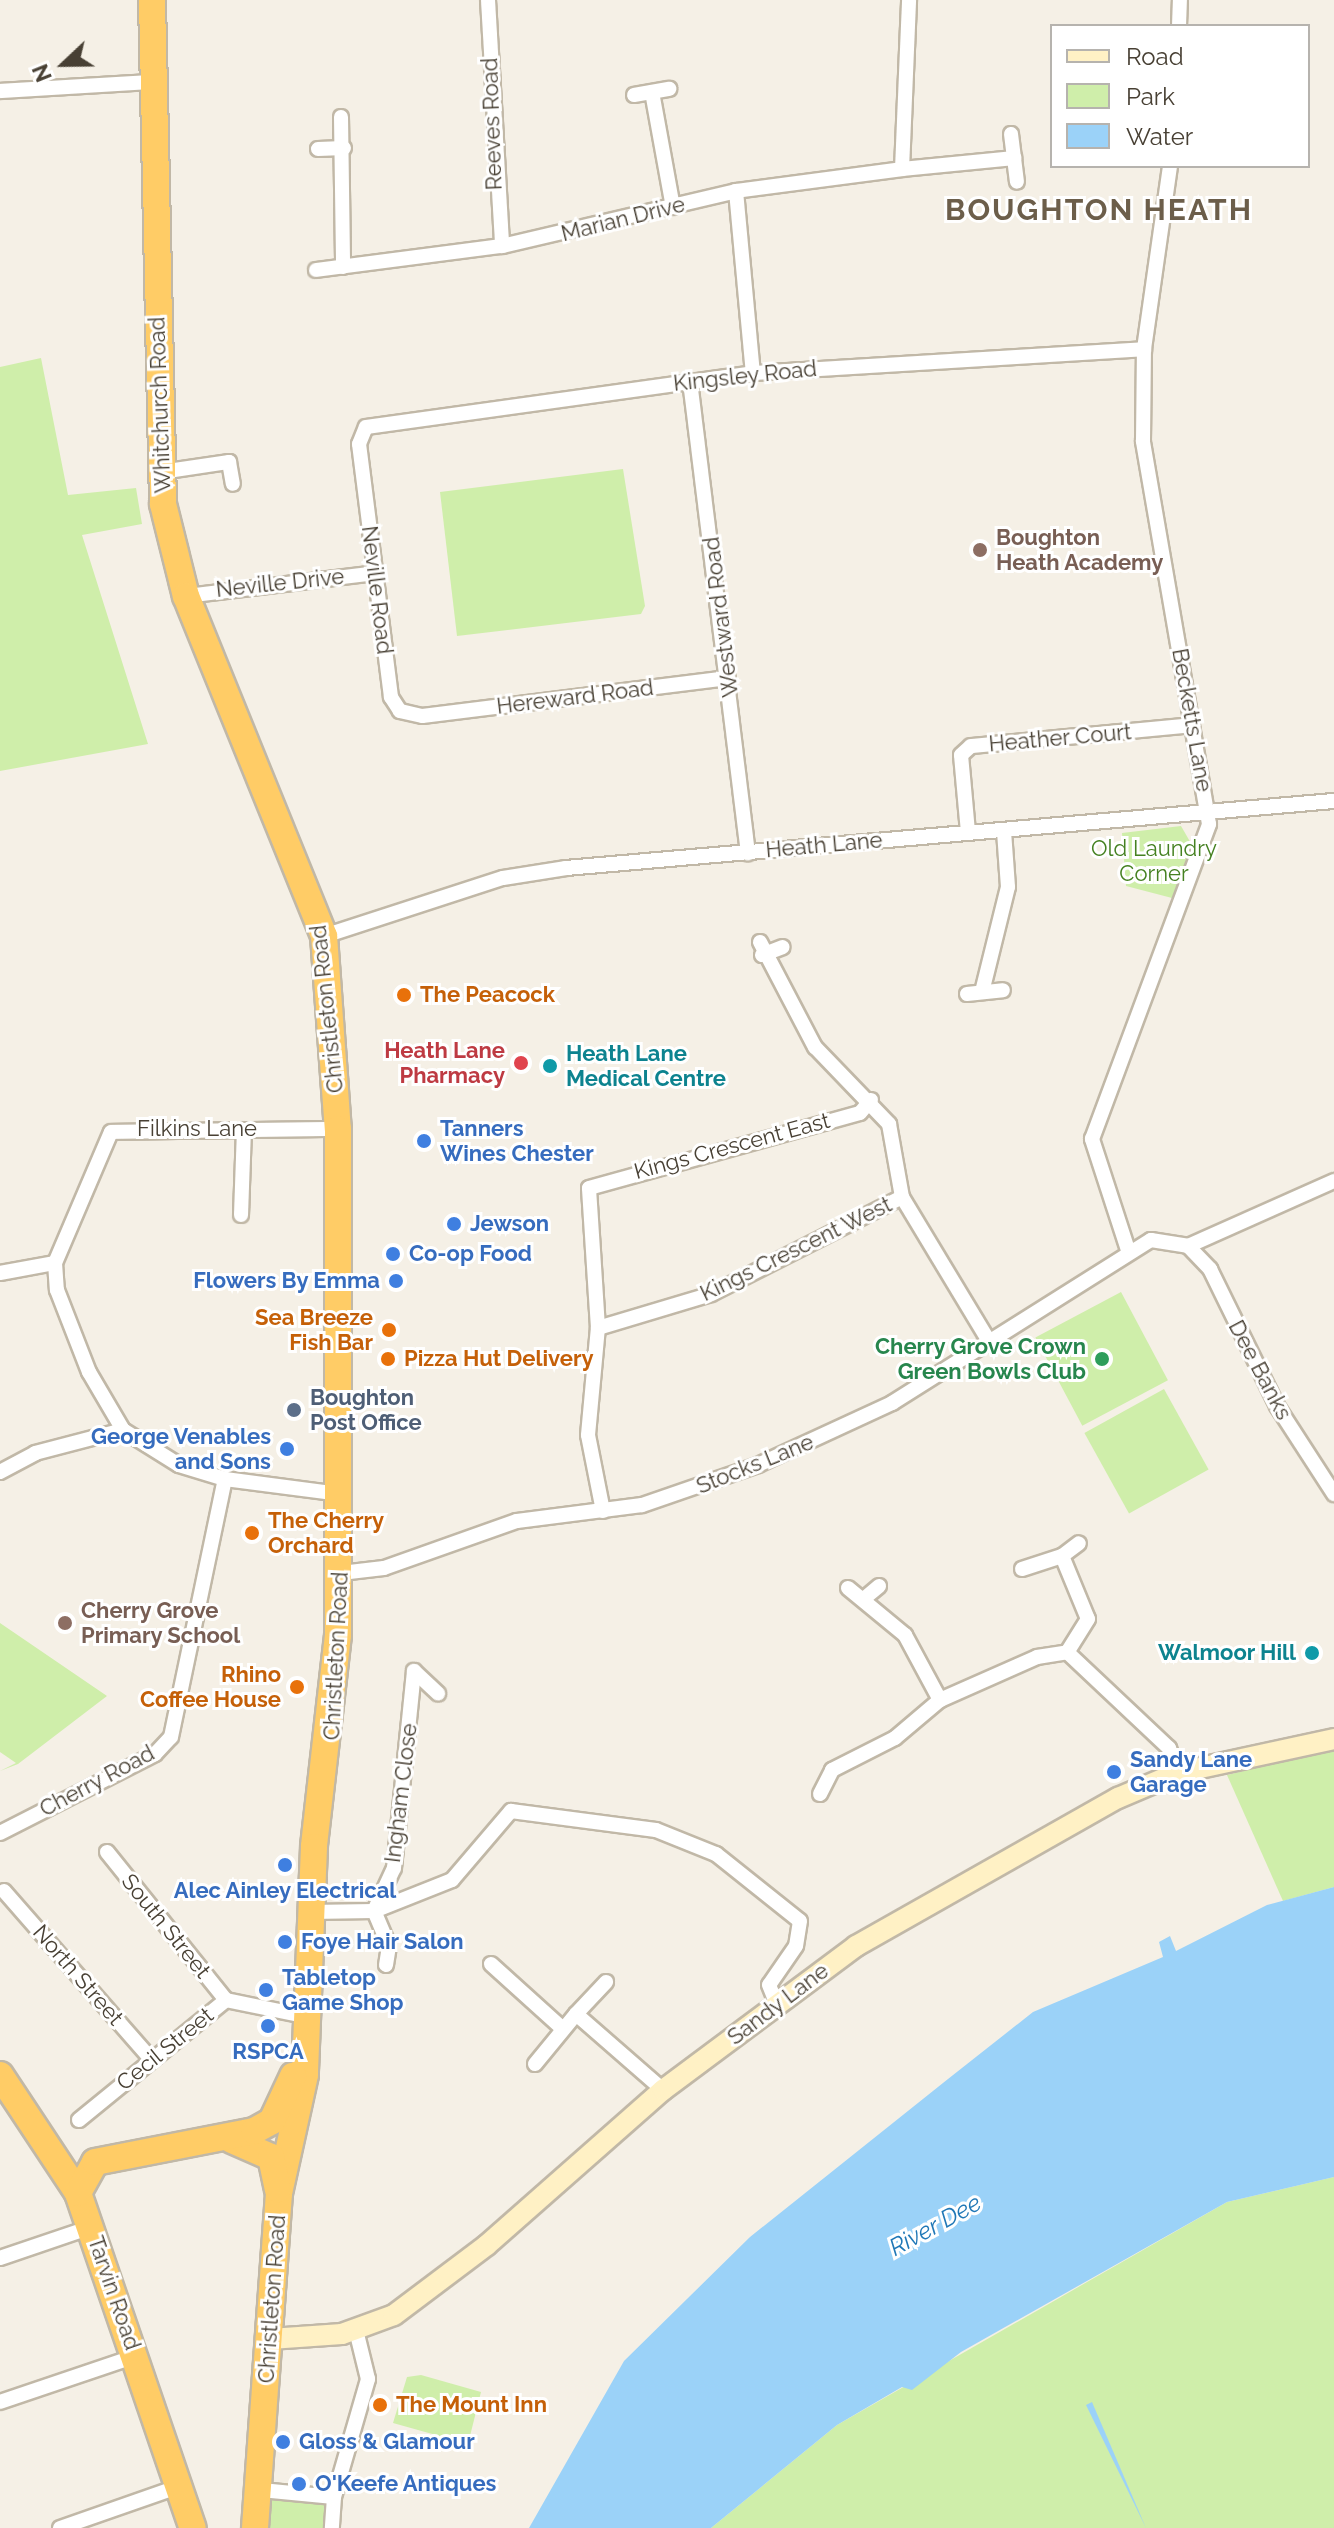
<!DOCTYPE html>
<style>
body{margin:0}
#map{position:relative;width:1334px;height:2528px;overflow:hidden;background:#f5f0e6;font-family:Raleway,sans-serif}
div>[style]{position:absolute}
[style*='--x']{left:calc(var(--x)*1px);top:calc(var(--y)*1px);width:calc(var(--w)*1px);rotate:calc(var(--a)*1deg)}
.green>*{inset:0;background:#cfeeaa;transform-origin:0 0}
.water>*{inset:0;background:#9bd2f8}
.roads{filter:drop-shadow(2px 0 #c1b8a7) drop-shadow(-2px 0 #c1b8a7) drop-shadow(0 2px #c1b8a7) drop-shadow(0 -2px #c1b8a7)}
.street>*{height:14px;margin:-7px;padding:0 7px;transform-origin:7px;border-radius:7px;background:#fff}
.secondary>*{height:20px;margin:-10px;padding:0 10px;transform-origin:10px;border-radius:10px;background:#fff1c5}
.highway>*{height:26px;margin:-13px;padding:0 13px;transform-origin:13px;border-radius:13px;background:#fc6}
.dots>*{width:22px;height:22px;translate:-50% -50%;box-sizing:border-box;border:4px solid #fff;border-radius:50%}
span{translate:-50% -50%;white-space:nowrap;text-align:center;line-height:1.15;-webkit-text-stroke:6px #fff;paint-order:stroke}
.street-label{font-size:22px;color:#484034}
.education-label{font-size:22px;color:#785e54;font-weight:700}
.left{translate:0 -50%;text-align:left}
.park-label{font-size:22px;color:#458121}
.food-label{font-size:22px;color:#c56008;font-weight:700}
.right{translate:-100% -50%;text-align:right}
.health-label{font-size:22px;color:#be3a42;font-weight:700}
.culture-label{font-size:22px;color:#0d838f;font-weight:700}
.shop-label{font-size:22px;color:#366cbe;font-weight:700}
.leisure-label{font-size:22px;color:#27864d;font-weight:700}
.service-label{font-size:22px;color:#4e5e75;font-weight:700}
.water-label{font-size:24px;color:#2078b7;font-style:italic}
.district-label{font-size:30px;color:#6c5e4a;font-weight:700;letter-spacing:2px}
.legend{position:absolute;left:1050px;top:24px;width:260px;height:144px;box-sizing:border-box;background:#fff;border:2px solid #b6b3ae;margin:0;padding:10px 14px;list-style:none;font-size:24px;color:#484034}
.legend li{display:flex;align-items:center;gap:16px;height:40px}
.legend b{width:40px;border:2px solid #b6b3ae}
.north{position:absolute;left:24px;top:24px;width:80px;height:80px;-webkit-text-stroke:6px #fff;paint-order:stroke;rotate:248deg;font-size:22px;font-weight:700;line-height:32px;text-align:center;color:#484034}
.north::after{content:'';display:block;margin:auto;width:28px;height:36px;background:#484034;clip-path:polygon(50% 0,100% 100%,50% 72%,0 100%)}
</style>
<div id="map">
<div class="green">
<div style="clip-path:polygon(41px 358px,68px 495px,136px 488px,142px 524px,82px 535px,148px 744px,0 771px,0 367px)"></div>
<div style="clip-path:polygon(623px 469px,645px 606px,641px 614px,457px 636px,440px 492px)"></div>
<div style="clip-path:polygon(1181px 826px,1192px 845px,1172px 898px,1126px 886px,1122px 833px)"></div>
<div style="left:1121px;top:1292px;width:100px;height:97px;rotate:62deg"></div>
<div style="left:1164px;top:1389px;width:92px;height:91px;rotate:61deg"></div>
<div style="clip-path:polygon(0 1623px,107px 1696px,18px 1764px,0 1771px,16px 1763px,0 1752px)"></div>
<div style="clip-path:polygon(1334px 1749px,1334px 1887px,1283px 1901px,1227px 1775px)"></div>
<div style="clip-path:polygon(1334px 2177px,1334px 2528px,711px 2528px,837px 2425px,1227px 2202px)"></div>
<div style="clip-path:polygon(421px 2375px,481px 2392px,468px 2444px,393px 2423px,407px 2377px)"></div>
<div style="clip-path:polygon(268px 2496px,319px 2501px,328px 2507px,327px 2528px,262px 2528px)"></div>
</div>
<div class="water">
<div style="clip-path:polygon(1334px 1887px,1334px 2177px,1227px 2202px,961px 2352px,912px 2390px,902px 2387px,837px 2425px,711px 2528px,529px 2528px,624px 2361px,750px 2237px,948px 2079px,1033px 2012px,1163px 1957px,1159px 1942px,1170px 1936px,1176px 1951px,1267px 1905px)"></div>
<div style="clip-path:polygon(1092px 2402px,1146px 2528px,1086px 2405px)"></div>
</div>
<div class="roads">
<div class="street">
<div style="--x:488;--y:0;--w:246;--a:86.7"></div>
<div style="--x:1179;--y:26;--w:26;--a:-88"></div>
<div style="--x:0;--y:91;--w:152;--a:-3.4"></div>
<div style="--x:652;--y:92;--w:117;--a:79.7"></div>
<div style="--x:634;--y:95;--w:36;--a:-10"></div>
<div style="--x:341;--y:117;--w:150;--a:89.2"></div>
<div style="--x:1011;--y:134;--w:48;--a:82.9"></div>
<div style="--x:318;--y:149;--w:26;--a:-2"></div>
<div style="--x:902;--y:169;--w:113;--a:-5.6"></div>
<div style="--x:736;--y:191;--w:183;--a:84.7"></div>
<div style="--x:316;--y:270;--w:188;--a:-7.4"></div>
<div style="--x:502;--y:246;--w:240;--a:-13.2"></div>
<div style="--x:736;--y:191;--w:167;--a:-7.5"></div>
<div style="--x:902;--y:169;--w:169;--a:-87.6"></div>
<div style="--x:690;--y:381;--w:476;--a:83"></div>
<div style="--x:161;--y:472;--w:69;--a:-8.4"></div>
<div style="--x:229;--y:462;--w:22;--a:80"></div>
<div style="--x:186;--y:596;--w:190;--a:-6.9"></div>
<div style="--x:728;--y:678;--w:308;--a:172.9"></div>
<div style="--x:422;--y:716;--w:23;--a:-167"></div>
<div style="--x:400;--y:711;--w:17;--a:-123"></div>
<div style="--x:391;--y:697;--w:255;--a:-97.2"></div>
<div style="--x:359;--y:444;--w:18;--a:-68"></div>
<div style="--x:366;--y:427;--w:391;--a:-7.9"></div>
<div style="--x:753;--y:373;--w:392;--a:-3.5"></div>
<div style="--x:968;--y:832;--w:77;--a:-95.2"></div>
<div style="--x:961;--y:755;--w:13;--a:-42"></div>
<div style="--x:971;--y:746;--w:222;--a:-5.4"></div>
<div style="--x:324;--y:936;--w:188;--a:-18"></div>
<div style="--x:503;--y:878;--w:64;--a:-9"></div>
<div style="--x:566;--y:868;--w:771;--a:-4.99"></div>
<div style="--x:760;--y:942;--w:119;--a:62.4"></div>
<div style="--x:815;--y:1047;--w:107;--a:46.1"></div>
<div style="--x:889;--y:1124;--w:74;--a:79.9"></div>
<div style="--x:902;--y:1197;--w:168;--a:58.9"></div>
<div style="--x:762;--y:955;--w:22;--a:-21"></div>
<div style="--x:982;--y:992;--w:108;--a:-76.1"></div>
<div style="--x:1008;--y:887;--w:56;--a:-94.1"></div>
<div style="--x:967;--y:994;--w:36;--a:-6"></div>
<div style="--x:241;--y:1215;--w:85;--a:-88"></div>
<div style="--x:1188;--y:1246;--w:160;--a:-24"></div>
<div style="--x:1128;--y:1250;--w:117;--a:-108"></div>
<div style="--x:1092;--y:1139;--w:336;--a:-69.6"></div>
<div style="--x:1209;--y:824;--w:389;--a:-99.8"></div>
<div style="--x:1143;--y:441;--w:92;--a:-89.4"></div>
<div style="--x:1144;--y:349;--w:185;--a:-81.9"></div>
<div style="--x:55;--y:1263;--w:27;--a:86"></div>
<div style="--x:57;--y:1290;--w:88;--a:68.7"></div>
<div style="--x:89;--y:1372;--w:67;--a:59.6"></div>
<div style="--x:123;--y:1430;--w:66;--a:32"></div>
<div style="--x:179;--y:1465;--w:48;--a:16.9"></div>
<div style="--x:225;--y:1479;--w:117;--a:7.4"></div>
<div style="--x:0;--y:1273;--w:56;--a:-10.3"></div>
<div style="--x:55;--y:1263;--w:142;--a:-66.9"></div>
<div style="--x:111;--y:1132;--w:227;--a:-0.8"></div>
<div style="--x:598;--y:1328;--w:118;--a:-16.7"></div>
<div style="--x:711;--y:1294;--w:214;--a:-26.9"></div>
<div style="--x:0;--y:1472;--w:40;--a:-28"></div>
<div style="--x:35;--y:1453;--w:91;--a:-14.6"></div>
<div style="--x:603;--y:1511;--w:77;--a:-101.2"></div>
<div style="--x:588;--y:1435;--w:107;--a:-84.7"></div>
<div style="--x:598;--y:1328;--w:140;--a:-93.7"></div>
<div style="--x:589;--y:1188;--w:281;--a:-15.5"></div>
<div style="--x:860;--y:1113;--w:17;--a:-50"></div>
<div style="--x:1062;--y:1556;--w:21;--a:-37"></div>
<div style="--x:1022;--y:1569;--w:42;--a:-18"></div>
<div style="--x:1062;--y:1556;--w:68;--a:67.6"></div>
<div style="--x:1088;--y:1619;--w:39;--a:122"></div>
<div style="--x:1067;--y:1652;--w:140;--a:43.3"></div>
<div style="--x:1169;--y:1748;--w:26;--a:72"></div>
<div style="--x:341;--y:1573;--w:43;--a:-6.6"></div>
<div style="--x:384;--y:1568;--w:141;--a:-19.5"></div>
<div style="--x:517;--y:1521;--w:126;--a:-7.3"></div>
<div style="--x:642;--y:1505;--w:123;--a:-19"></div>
<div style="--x:758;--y:1465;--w:148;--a:-24.8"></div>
<div style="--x:892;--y:1403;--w:306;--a:-32.2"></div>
<div style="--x:1151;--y:1240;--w:37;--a:9"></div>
<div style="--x:1188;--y:1246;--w:32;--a:46"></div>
<div style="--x:1210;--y:1269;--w:153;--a:63.9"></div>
<div style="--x:1277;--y:1406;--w:105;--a:57.1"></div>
<div style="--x:848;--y:1588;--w:74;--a:39.5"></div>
<div style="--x:905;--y:1635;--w:74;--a:61.7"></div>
<div style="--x:866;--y:1597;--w:17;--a:-40"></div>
<div style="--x:414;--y:1671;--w:33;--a:43"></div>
<div style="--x:820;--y:1794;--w:27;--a:-63"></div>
<div style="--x:832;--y:1770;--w:71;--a:-26.9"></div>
<div style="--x:895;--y:1738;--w:59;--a:-40.2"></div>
<div style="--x:940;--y:1700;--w:106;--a:-23.9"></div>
<div style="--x:1037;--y:1657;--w:30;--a:-9"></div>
<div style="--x:0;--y:1833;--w:174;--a:-27"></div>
<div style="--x:155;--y:1754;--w:23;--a:-47"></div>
<div style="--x:171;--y:1737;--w:264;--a:-78.2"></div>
<div style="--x:107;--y:1852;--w:190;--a:51.2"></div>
<div style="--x:4;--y:1891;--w:223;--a:48.8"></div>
<div style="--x:310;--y:1912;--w:64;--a:-0.9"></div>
<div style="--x:374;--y:1911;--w:84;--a:-21.7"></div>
<div style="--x:452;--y:1880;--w:91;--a:-49.5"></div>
<div style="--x:511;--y:1811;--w:146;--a:7.5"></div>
<div style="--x:656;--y:1830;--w:65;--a:21.8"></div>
<div style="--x:716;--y:1854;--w:107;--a:38.6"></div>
<div style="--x:800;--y:1921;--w:25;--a:99"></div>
<div style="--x:796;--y:1946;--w:47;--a:124.7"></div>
<div style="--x:769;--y:1985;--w:22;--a:68"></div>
<div style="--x:491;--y:1964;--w:97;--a:42.1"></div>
<div style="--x:386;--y:1965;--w:19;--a:-81"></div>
<div style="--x:389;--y:1946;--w:38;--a:-113"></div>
<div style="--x:374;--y:1911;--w:47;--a:-65.1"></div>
<div style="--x:394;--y:1868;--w:198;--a:-84.2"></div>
<div style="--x:576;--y:2014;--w:44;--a:-46.8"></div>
<div style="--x:535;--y:2064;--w:65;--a:-50.6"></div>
<div style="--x:576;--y:2014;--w:116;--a:41.1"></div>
<div style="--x:79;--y:2120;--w:190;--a:-39.2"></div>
<div style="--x:226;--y:2000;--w:80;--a:11.6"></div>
<div style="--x:0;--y:2258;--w:96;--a:-18.8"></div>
<div style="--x:0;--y:2402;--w:144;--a:-18.7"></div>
<div style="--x:261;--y:2490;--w:73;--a:5.5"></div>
<div style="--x:334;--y:2497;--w:31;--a:94"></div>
<div style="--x:334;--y:2497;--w:123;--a:-73.9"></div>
<div style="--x:368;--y:2379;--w:50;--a:-103.8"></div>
<div style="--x:60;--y:2528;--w:127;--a:-19.3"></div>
</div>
<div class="secondary">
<div style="--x:270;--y:2339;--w:72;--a:-4"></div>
<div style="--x:342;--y:2334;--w:55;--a:-20.1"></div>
<div style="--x:394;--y:2315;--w:116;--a:-37"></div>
<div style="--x:487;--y:2245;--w:235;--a:-41.4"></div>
<div style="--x:663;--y:2090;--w:241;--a:-36.7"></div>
<div style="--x:856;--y:1946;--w:301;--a:-29.5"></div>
<div style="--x:1118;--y:1798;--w:64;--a:-23"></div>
<div style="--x:1177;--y:1773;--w:161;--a:-12.2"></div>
</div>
<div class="highway">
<div style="--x:152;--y:0;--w:504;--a:88.75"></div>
<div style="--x:163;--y:504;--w:95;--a:76"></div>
<div style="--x:186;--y:596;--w:367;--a:67.9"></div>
<div style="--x:324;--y:936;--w:194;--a:85.9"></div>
<div style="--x:338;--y:1129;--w:506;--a:90"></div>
<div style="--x:338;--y:1635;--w:213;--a:96.5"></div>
<div style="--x:314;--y:1847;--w:228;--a:92.3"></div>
<div style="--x:305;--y:2075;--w:121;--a:102.4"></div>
<div style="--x:279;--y:2193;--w:336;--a:94.1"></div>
<div style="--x:0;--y:2075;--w:141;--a:56.5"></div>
<div style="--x:78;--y:2193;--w:354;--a:71.1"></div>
<div style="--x:232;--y:2140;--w:43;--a:23.6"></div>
<div style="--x:271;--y:2157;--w:33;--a:78"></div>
<div style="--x:78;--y:2193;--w:35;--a:-61"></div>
<div style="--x:95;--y:2162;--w:162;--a:-11"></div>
<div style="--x:254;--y:2131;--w:21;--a:-29"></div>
<div style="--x:272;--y:2121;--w:50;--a:-65"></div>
</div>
</div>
<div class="dots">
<div style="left:980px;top:550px;background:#8d6e63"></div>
<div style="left:404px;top:995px;background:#e8710a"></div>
<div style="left:521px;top:1063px;background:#e0444e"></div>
<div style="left:550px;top:1066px;background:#0f9aa8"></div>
<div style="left:424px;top:1141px;background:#3f7fe0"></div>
<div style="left:454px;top:1224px;background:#3f7fe0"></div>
<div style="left:393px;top:1254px;background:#3f7fe0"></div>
<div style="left:396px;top:1281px;background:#3f7fe0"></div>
<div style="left:389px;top:1330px;background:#e8710a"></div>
<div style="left:388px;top:1359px;background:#e8710a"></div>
<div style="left:1102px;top:1359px;background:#2e9e5b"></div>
<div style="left:294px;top:1410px;background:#5c6f8a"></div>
<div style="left:287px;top:1449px;background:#3f7fe0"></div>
<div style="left:252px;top:1533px;background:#e8710a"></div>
<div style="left:65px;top:1623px;background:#8d6e63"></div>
<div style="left:1312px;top:1653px;background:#0f9aa8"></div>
<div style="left:297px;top:1687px;background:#e8710a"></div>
<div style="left:1114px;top:1772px;background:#3f7fe0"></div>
<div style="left:285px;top:1865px;background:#3f7fe0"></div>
<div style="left:285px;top:1942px;background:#3f7fe0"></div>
<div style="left:266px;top:1990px;background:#3f7fe0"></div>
<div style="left:268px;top:2026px;background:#3f7fe0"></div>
<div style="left:380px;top:2405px;background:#e8710a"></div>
<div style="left:283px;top:2442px;background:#3f7fe0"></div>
<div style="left:299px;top:2484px;background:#3f7fe0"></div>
</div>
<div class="street-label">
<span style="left:492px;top:124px;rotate:-92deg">Reeves Road</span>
<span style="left:623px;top:219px;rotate:-14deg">Marian Drive</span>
<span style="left:745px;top:376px;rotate:-6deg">Kingsley Road</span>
<span style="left:160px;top:405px;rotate:-92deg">Whitchurch Road</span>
<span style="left:280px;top:583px;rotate:-6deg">Neville Drive</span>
<span style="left:377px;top:590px;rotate:83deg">Neville Road</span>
<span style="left:721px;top:617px;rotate:-97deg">Westward Road</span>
<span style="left:575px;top:697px;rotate:-7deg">Hereward Road</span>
<span style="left:1192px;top:720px;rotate:80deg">Becketts Lane</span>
<span style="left:1060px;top:738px;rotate:-5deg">Heather Court</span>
<span style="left:824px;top:845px;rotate:-5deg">Heath Lane</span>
<span style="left:327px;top:1009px;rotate:-96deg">Christleton Road</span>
<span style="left:197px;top:1129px">Filkins Lane</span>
<span style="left:732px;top:1146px;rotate:-15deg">Kings Crescent East</span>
<span style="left:796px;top:1249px;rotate:-26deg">Kings Crescent West</span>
<span style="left:1260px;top:1370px;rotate:62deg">Dee Banks</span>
<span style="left:755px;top:1464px;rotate:-22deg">Stocks Lane</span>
<span style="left:336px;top:1656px;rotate:-87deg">Christleton Road</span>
<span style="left:97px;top:1781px;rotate:-28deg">Cherry Road</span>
<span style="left:401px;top:1793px;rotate:-83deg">Ingham Close</span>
<span style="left:166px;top:1926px;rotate:51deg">South Street</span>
<span style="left:78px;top:1975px;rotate:49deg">North Street</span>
<span style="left:778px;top:2004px;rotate:-37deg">Sandy Lane</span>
<span style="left:165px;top:2049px;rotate:-39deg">Cecil Street</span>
<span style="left:114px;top:2293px;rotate:71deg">Tarvin Road</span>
<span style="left:272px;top:2299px;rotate:-86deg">Christleton Road</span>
</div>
<div class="education-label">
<span class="left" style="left:996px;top:550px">Boughton<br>Heath Academy</span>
<span class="left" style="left:81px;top:1623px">Cherry Grove<br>Primary School</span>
</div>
<div class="park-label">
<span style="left:1154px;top:861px">Old Laundry<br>Corner</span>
</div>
<div class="food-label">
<span class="left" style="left:420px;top:995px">The Peacock</span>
<span class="right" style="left:373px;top:1330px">Sea Breeze<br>Fish Bar</span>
<span class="left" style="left:404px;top:1359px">Pizza Hut Delivery</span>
<span class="left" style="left:268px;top:1533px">The Cherry<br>Orchard</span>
<span class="right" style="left:281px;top:1687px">Rhino<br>Coffee House</span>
<span class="left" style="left:396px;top:2405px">The Mount Inn</span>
</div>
<div class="health-label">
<span class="right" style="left:505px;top:1063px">Heath Lane<br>Pharmacy</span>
</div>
<div class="culture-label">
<span class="left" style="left:566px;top:1066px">Heath Lane<br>Medical Centre</span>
<span class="right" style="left:1296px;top:1653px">Walmoor Hill</span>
</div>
<div class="shop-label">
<span class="left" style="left:440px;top:1141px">Tanners<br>Wines Chester</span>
<span class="left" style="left:470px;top:1224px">Jewson</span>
<span class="left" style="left:409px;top:1254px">Co-op Food</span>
<span class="right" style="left:380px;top:1281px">Flowers By Emma</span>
<span class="right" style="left:271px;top:1449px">George Venables<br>and Sons</span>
<span class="left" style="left:1130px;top:1772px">Sandy Lane<br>Garage</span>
<span style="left:285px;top:1891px">Alec Ainley Electrical</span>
<span class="left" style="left:301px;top:1942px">Foye Hair Salon</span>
<span class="left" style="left:282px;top:1990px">Tabletop<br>Game Shop</span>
<span style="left:268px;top:2052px">RSPCA</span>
<span class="left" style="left:299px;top:2442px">Gloss &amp; Glamour</span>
<span class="left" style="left:315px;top:2484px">O'Keefe Antiques</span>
</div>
<div class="leisure-label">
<span class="right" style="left:1086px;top:1359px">Cherry Grove Crown<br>Green Bowls Club</span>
</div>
<div class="service-label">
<span class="left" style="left:310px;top:1410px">Boughton<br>Post Office</span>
</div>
<div class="water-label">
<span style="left:935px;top:2225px;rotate:-29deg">River Dee</span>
</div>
<div class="district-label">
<span style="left:1099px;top:210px">BOUGHTON HEATH</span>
</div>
<ul class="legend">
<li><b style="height:10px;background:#fff1c5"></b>Road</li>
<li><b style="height:22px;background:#cfeeaa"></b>Park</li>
<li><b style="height:22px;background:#9bd2f8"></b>Water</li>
</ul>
<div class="north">N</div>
</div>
